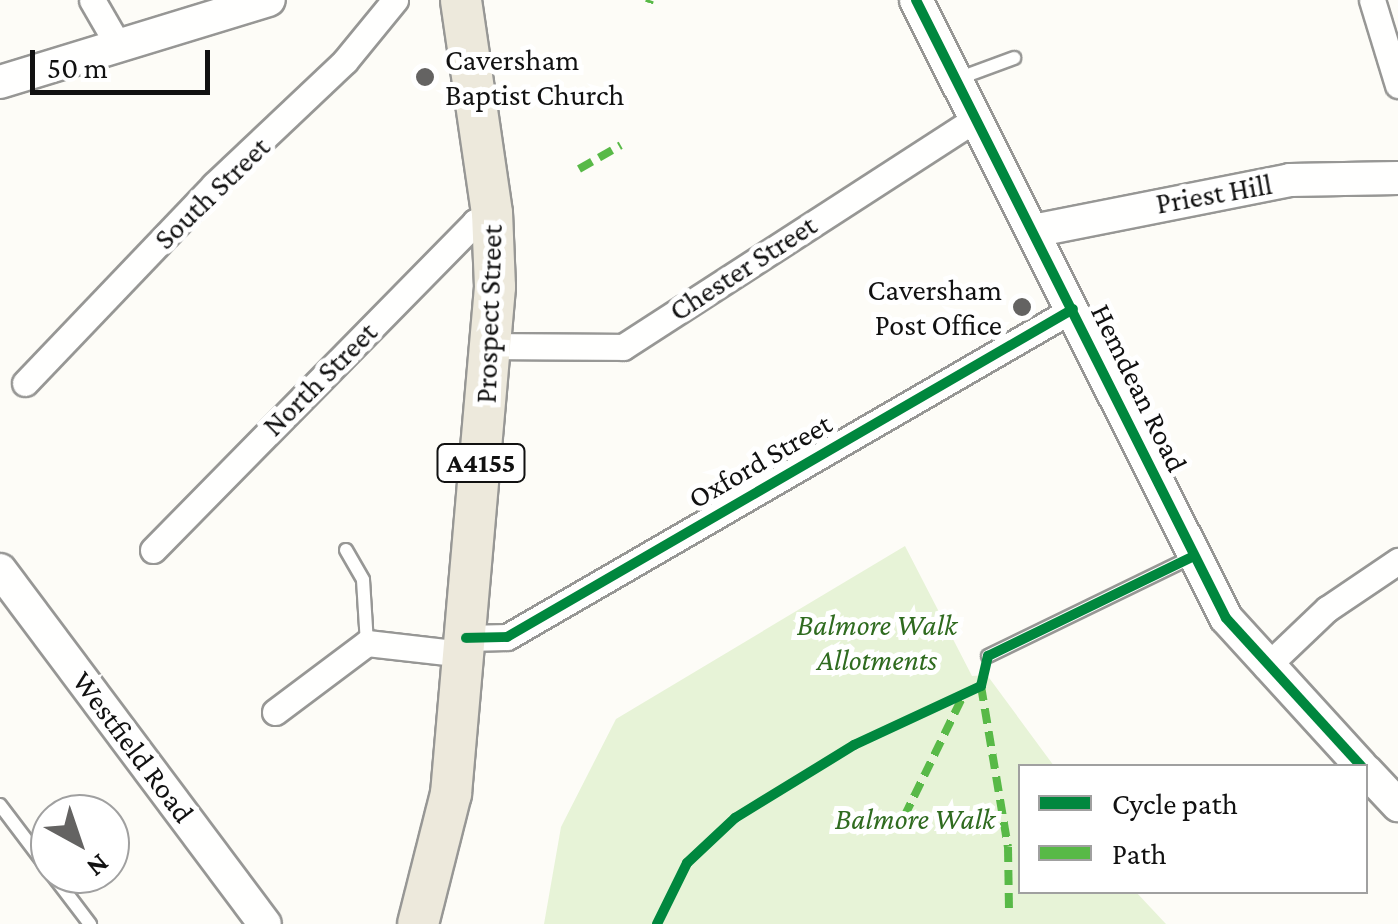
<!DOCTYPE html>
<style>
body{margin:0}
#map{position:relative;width:1398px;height:924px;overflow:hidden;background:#fdfcf7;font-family:"Crimson Pro",serif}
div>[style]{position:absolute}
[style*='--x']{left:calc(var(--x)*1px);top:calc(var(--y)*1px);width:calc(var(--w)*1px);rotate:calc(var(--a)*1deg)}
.green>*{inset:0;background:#e7f3d7}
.roads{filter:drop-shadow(2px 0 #979795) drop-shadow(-2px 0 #979795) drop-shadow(0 2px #979795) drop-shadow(0 -2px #979795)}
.service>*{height:12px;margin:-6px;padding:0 6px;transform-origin:6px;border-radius:6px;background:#fffffe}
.minor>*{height:25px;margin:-12.5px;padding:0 12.5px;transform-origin:12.5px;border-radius:12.5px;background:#fffffe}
.tertiary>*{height:32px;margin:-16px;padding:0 16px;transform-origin:16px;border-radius:16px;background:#fffffe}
.primary>*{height:40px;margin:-20px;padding:0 20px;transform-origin:20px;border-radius:20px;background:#ede9dc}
.quiet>*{height:8px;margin-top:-4px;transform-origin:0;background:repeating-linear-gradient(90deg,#58b947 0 15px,transparent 0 23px)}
.cycleway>*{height:10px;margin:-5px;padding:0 5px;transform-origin:5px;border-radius:5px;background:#00873e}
.dots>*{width:28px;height:28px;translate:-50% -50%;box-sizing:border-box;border:5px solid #fff;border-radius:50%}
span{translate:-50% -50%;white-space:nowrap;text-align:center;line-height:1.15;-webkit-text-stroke:10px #fff;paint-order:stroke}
.shield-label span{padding:2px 8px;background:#fff;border:2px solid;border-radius:8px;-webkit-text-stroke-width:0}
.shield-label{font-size:28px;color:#111;font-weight:700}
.poi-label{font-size:30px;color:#111}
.left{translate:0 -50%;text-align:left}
.right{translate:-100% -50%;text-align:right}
.street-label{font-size:30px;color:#111}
.park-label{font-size:30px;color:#2f6b1f;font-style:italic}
.legend{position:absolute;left:1018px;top:764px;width:350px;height:130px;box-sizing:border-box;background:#fff;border:2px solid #a0a0a0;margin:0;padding:12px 18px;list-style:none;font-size:30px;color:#111}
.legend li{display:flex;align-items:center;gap:20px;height:50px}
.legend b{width:50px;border:2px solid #a0a0a0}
.north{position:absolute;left:30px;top:794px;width:100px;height:100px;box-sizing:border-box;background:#fff;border:2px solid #a0a0a0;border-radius:50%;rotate:140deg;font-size:28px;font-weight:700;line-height:40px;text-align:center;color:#111}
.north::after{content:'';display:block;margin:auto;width:35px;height:45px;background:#646362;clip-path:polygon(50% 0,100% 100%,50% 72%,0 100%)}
.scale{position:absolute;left:30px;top:50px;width:180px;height:45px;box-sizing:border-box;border:5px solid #111;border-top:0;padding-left:12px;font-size:30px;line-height:35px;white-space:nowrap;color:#111;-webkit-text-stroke:8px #fff;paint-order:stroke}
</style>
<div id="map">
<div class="green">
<div style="clip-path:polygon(905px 546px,972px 676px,987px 675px,1054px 766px,1021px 766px,1021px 892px,1136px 892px,1166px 924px,544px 924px,561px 827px,616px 719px)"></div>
</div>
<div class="roads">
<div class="service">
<div style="--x:957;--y:79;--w:61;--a:-20.2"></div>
<div style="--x:346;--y:550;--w:34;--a:60"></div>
<div style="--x:363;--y:580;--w:63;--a:86.4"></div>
<div style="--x:988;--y:656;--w:227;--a:-25.9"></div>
<div style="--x:0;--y:805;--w:83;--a:52.9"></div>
<div style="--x:52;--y:874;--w:63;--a:52.8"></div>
</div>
<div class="minor">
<div style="--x:92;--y:0;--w:52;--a:60"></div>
<div style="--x:1372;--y:0;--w:89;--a:73"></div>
<div style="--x:492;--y:346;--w:131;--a:0.4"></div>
<div style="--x:623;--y:347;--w:419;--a:-32.9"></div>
<div style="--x:25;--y:383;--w:274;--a:-46.3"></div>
<div style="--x:214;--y:185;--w:180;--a:-43.4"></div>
<div style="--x:345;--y:61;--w:79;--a:-50.7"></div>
<div style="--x:153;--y:550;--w:460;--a:-45.5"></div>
<div style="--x:475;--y:222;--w:19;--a:-28"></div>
<div style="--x:466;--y:638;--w:41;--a:-1.4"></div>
<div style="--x:507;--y:637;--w:654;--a:-30.09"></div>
<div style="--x:1266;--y:667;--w:84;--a:-43.6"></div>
<div style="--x:1327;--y:609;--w:86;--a:-34.1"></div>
<div style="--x:275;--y:712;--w:115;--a:-36.9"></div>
<div style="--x:367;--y:643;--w:98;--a:6.5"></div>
</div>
<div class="tertiary">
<div style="--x:916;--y:0;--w:691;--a:63.36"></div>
<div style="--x:1226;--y:618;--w:200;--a:47.6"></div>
<div style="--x:0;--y:82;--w:281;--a:-17"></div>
<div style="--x:1033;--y:231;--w:262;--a:-11.2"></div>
<div style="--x:1290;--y:180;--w:108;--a:-1.1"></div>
<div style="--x:0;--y:570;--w:442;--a:53.2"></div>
<div style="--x:1366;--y:771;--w:47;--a:46.7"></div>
</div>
<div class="primary">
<div style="--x:418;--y:924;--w:134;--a:-75.8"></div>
<div style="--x:451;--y:794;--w:509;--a:-85.04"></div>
<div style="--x:495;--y:287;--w:74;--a:-92.3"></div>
<div style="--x:492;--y:213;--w:215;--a:-98.3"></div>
</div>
</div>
<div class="quiet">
<div style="--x:649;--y:3;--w:3;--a:-72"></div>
<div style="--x:579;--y:169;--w:48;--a:-29.7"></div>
<div style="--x:981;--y:686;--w:163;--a:80.5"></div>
<div style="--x:1008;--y:847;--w:66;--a:89.1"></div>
<div style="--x:904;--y:817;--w:137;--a:-64"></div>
</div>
<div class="cycleway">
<div style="--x:916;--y:0;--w:691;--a:63.36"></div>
<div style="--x:1226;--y:618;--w:200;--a:47.6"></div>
<div style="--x:466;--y:638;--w:41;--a:-1.4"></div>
<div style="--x:507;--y:637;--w:654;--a:-30.09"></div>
<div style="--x:657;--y:924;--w:68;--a:-63.8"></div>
<div style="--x:687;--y:863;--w:66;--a:-43.2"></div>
<div style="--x:735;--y:818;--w:140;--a:-31.5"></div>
<div style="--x:854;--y:745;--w:140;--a:-24.9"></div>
<div style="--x:981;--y:686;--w:31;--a:-77"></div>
<div style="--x:988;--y:656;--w:229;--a:-25.9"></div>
</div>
<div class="dots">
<div style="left:425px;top:77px;background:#646362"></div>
<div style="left:1022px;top:307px;background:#646362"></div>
</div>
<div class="shield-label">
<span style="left:481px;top:463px">A4155</span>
</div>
<div class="poi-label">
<span class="left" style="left:445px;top:77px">Caversham<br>Baptist Church</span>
<span class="right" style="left:1002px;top:307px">Caversham<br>Post Office</span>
</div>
<div class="street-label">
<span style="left:212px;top:193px;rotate:-44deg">South Street</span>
<span style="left:1214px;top:194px;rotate:-10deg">Priest Hill</span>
<span style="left:743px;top:268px;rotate:-33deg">Chester Street</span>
<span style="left:489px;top:314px;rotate:-88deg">Prospect Street</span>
<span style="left:320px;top:379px;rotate:-45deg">North Street</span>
<span style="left:1139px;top:388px;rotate:64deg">Hemdean Road</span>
<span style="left:760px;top:461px;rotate:-30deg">Oxford Street</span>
<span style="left:133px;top:747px;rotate:53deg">Westfield Road</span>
</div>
<div class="park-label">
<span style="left:877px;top:642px">Balmore Walk<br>Allotments</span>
<span style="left:915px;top:819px">Balmore Walk</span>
</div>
<ul class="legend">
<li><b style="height:12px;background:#00873e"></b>Cycle path</li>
<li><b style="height:12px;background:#58b947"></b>Path</li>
</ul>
<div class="north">N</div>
<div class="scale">50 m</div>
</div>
